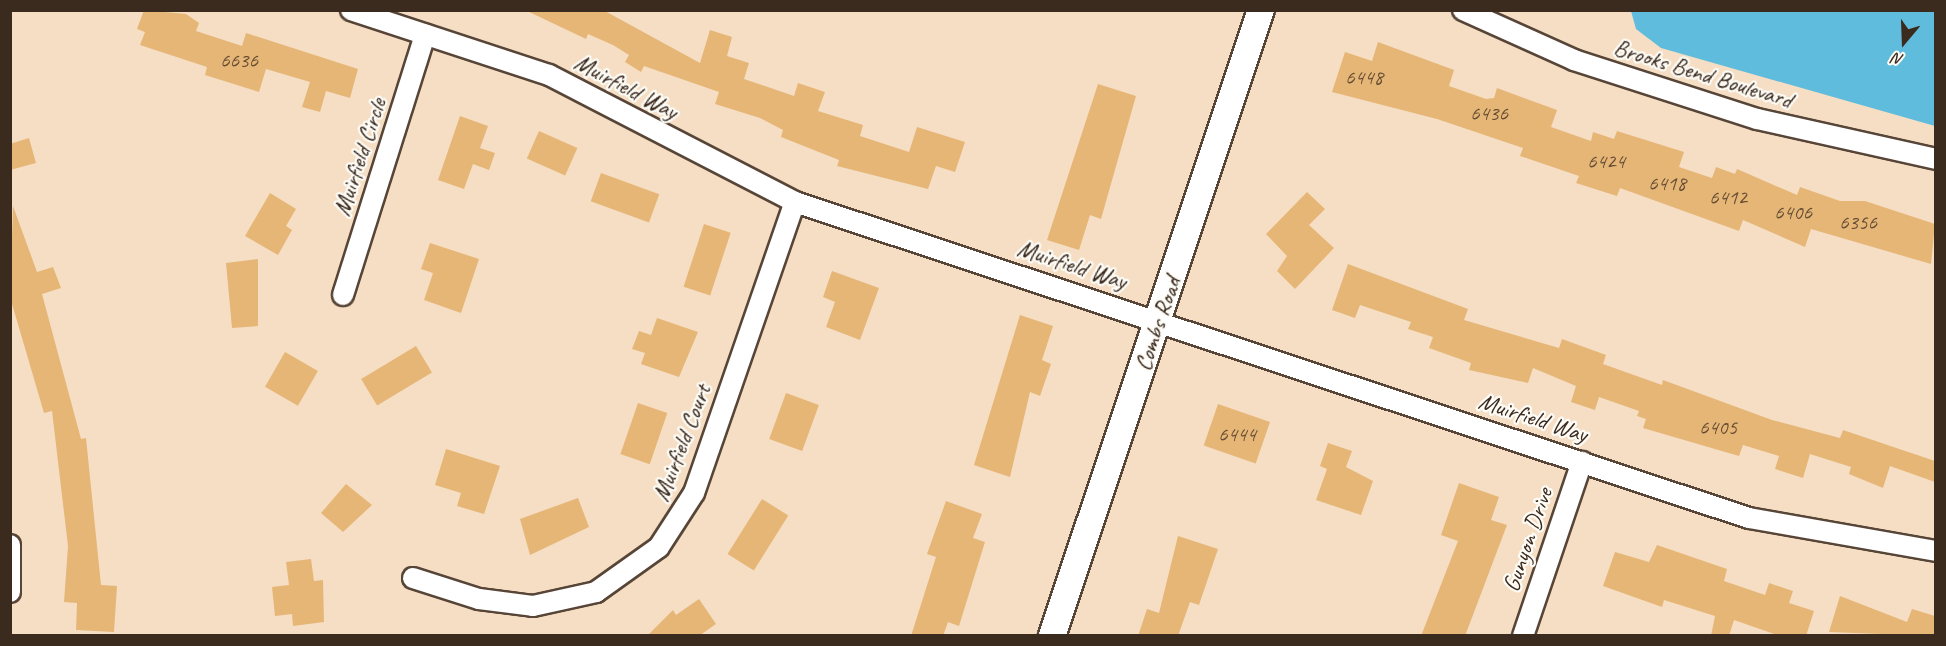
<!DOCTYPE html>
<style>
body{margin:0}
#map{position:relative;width:1946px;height:646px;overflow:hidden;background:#f5dec4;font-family:Caveat,sans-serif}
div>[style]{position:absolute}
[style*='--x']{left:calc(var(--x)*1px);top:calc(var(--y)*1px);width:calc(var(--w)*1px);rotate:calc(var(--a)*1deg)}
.water>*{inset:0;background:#5fbcdd}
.building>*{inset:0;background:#e6b676;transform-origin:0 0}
.roads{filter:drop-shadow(2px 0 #574537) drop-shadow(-2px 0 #574537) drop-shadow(0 2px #574537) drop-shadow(0 -2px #574537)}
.minor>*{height:20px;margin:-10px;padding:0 10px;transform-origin:10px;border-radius:10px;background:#fff}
.tertiary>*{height:26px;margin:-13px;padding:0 13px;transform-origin:13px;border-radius:13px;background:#fff}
span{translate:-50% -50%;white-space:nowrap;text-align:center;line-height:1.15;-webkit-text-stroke:4.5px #fdfcf7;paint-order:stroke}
.number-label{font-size:21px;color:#664d34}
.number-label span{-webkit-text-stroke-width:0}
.street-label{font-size:24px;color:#3b2a1e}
.frame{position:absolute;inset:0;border:12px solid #3b2a1e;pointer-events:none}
.north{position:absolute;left:1874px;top:12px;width:60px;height:60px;-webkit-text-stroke:4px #fdfcf7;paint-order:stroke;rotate:199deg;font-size:16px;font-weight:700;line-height:24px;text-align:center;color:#3b2a1e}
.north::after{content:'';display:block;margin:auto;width:21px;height:27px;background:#3b2a1e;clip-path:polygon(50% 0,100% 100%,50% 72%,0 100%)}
</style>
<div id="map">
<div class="water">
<div style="clip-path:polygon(1631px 11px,1935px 11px,1935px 126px,1661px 48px,1636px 29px)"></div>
</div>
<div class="building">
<div style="clip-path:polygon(144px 10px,186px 14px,199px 23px,196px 31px,242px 46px,246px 33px,358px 69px,350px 98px,326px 91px,320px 112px,302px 107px,310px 82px,266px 69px,259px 92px,205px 75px,207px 67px,140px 45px,145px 32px,137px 29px)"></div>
<div style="clip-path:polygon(525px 10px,603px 10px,700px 63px,710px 30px,732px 37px,727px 56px,749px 63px,744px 79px,794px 96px,798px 83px,825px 92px,818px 111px,863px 125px,860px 136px,909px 152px,917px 127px,965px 142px,955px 172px,936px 166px,928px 189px,837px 166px,839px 160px,781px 137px,783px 130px,760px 118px,715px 104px,719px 92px,644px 66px,641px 72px,625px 62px,629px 55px,613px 45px,588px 34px,586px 39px)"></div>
<div style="clip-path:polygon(1378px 42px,1454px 70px,1449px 86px,1486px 99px,1494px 98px,1497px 88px,1557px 110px,1551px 127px,1591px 141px,1593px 132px,1614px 139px,1617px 131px,1684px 152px,1679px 167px,1712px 178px,1716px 167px,1735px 174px,1737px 169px,1797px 195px,1800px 187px,1840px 201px,1865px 201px,1935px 224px,1931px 264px,1811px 229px,1805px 247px,1743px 220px,1739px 231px,1620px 188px,1617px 196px,1576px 183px,1579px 176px,1520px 156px,1523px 148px,1437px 119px,1332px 92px,1345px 52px,1372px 61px)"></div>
<div style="clip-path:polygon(1098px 84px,1136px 96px,1101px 219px,1090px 215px,1079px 250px,1047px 240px)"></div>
<div style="clip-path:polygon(460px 116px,488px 126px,480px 148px,495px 153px,489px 170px,473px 164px,464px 189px,438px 180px)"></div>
<div style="left:539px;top:131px;width:42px;height:30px;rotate:24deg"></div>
<div style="clip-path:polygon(29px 138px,36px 163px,10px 170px,10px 144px)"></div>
<div style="left:601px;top:173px;width:62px;height:30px;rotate:20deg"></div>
<div style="clip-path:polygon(1307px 192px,1325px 209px,1309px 225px,1334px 248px,1295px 289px,1277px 271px,1287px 256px,1266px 234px)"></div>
<div style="clip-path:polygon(270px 193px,296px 209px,286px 226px,292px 230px,278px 255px,245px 236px)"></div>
<div style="clip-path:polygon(13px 206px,37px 272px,53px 267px,61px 288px,42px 294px,81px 439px,86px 438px,101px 585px,117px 586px,114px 632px,76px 630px,77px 603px,64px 602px,68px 546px,52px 411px,44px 413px,10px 297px)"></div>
<div style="left:704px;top:224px;width:28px;height:66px;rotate:18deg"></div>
<div style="clip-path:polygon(430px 243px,479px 259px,461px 313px,424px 300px,433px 273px,421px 269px)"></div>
<div style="clip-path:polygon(258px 259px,258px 326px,232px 328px,226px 263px)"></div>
<div style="clip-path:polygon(1348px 264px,1468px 309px,1464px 320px,1559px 348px,1562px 339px,1606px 355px,1603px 364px,1662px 385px,1663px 380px,1772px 420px,1840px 438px,1843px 430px,1935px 461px,1935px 482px,1890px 466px,1883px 488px,1849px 474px,1851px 467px,1810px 454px,1803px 478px,1775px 469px,1779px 456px,1743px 445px,1739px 456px,1643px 428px,1646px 419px,1637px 416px,1639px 411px,1599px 397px,1595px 410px,1571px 402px,1576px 386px,1533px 368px,1528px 383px,1469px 370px,1471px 363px,1429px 348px,1433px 337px,1408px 329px,1411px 322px,1360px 305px,1355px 318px,1332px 310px)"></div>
<div style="clip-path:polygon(832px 271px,879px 288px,860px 340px,826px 327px,835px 302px,823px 297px)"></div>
<div style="clip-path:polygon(1020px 315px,1053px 326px,1042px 360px,1051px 364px,1040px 396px,1030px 392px,1010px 477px,974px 465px)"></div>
<div style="clip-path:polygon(657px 318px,698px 332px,679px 377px,641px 364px,645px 353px,632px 349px,639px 331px,651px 335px)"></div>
<div style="left:416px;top:346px;width:31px;height:64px;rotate:59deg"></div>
<div style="left:285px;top:352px;width:38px;height:40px;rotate:30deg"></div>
<div style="left:786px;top:393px;width:35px;height:49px;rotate:20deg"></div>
<div style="left:638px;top:403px;width:31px;height:54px;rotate:19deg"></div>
<div style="left:1218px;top:404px;width:55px;height:44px;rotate:19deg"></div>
<div style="clip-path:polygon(1328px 443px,1352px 451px,1346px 467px,1373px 481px,1361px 515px,1316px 500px,1327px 469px,1320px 466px)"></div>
<div style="clip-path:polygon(446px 449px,500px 466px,484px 514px,457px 506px,461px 493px,435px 485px)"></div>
<div style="clip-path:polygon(1459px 483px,1499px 497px,1491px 520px,1507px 525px,1465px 636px,1421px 636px,1458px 541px,1441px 535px)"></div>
<div style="clip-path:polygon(346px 484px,372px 505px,343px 532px,321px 513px)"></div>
<div style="clip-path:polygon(578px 498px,589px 527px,530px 555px,520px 519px)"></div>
<div style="left:762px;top:499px;width:31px;height:65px;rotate:32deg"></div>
<div style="clip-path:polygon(946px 501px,982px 514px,973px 538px,985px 542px,959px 626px,948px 622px,943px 636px,911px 636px,936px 557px,927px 554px)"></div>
<div style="clip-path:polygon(1178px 536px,1218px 549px,1199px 605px,1190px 602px,1178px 636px,1138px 636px,1147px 609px,1159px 613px)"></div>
<div style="clip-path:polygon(1657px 545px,1727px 569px,1724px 581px,1765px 595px,1769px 583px,1793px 591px,1789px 603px,1814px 611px,1806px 636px,1780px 636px,1734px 620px,1729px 636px,1711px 636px,1715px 616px,1664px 600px,1662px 607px,1603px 586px,1615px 552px,1649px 562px)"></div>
<div style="clip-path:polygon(311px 559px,314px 581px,323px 580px,324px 622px,293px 626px,292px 614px,275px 616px,272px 587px,289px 585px,286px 562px)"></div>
<div style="clip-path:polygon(1840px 596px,1907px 622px,1912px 609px,1935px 616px,1935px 636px,1829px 632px)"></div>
<div style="clip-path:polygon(699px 599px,716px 624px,699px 636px,647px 636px,673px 610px,676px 615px)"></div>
</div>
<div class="roads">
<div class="minor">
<div style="--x:351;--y:10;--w:208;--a:18.2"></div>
<div style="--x:549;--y:75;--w:277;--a:27.3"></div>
<div style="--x:795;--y:202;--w:1005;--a:18.33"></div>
<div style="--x:1749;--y:518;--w:190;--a:10"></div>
<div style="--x:1463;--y:10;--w:122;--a:24.2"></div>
<div style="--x:1574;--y:60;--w:192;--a:17.9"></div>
<div style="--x:1757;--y:119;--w:183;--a:12.6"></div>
<div style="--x:343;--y:295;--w:273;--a:-72.5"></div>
<div style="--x:10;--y:545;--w:47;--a:90"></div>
<div style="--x:413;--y:578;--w:69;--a:17.7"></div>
<div style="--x:479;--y:599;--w:54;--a:7.4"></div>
<div style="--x:533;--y:606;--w:65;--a:-12.5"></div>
<div style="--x:596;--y:592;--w:77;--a:-35.5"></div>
<div style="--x:659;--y:547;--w:64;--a:-57.1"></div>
<div style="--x:694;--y:493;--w:308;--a:-70.9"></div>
<div style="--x:1523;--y:636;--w:184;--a:-71.3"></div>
</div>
<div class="tertiary">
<div style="--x:1052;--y:636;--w:660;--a:-71.54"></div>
</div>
</div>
<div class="number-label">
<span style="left:239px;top:60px">6636</span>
<span style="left:1364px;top:77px">6448</span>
<span style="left:1489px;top:113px">6436</span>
<span style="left:1606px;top:161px">6424</span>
<span style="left:1667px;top:183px">6418</span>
<span style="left:1728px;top:197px">6412</span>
<span style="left:1793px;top:212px">6406</span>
<span style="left:1858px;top:222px">6356</span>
<span style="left:1718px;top:427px">6405</span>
<span style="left:1237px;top:434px">6444</span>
</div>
<div class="street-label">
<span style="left:1703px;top:74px;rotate:17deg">Brooks Bend Boulevard</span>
<span style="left:626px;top:87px;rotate:28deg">Muirfield Way</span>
<span style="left:360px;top:157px;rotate:-72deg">Muirfield Circle</span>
<span style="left:1072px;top:265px;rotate:18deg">Muirfield Way</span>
<span style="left:1158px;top:324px;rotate:-71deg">Combs Road</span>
<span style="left:1533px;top:418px;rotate:18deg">Muirfield Way</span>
<span style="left:682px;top:443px;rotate:-69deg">Muirfield Court</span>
<span style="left:1528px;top:540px;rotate:-71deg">Gunyon Drive</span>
</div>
<div class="frame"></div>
<div class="north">N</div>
</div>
